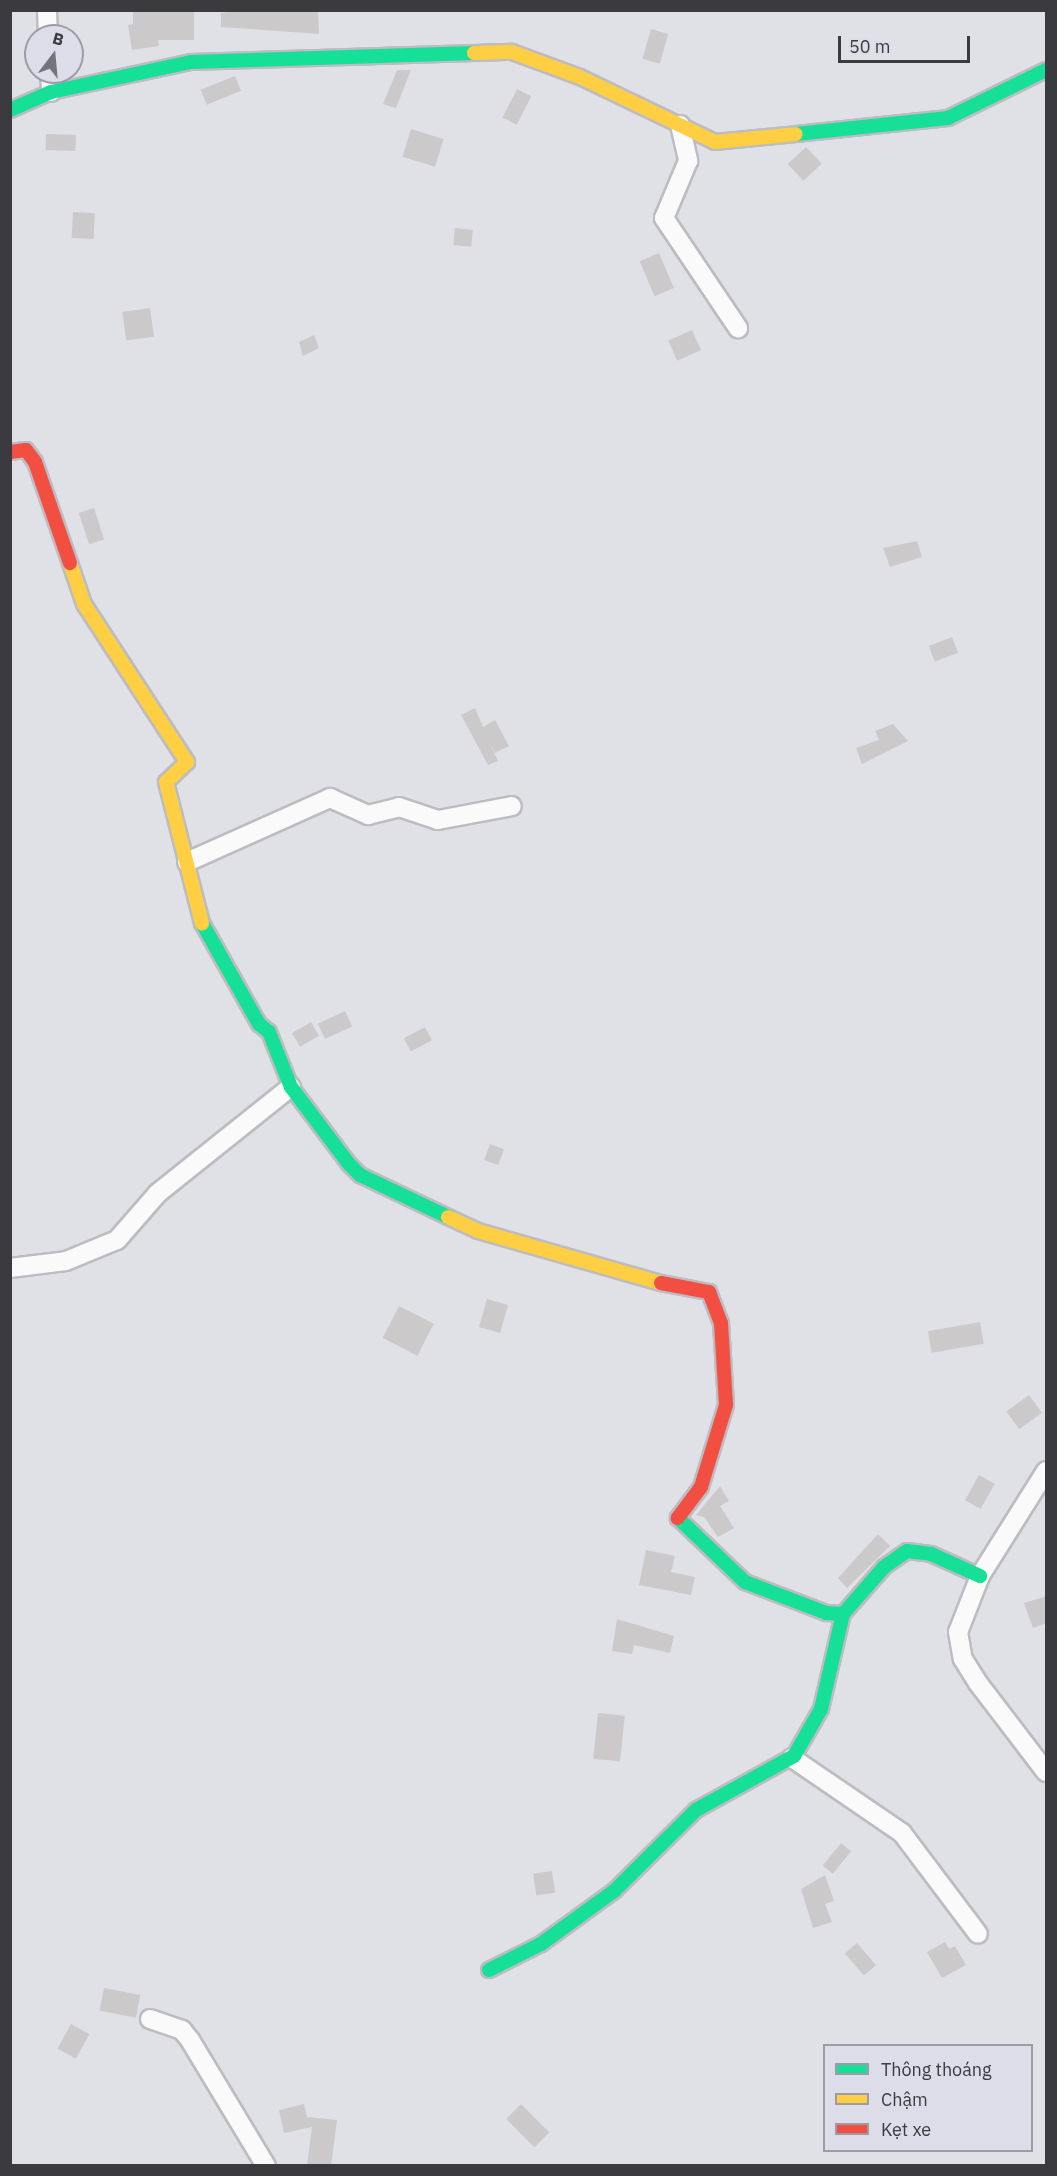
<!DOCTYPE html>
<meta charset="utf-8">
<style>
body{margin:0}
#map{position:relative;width:1057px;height:2176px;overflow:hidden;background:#e0e0e7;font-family:"IBM Plex Sans",sans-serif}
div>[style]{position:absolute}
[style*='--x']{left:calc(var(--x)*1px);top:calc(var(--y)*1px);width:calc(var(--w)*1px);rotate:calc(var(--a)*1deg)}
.building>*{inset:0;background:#cbc9ca;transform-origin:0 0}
.roads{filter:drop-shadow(2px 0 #bcbcc1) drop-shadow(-2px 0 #bcbcc1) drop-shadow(0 2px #bcbcc1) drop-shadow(0 -2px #bcbcc1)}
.street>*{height:18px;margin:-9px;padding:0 9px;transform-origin:9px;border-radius:9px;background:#fafafb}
.fast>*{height:14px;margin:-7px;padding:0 7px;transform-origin:7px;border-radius:7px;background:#16e098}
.slow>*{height:14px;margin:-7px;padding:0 7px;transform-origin:7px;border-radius:7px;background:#ffcf43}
.jam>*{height:14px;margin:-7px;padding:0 7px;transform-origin:7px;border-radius:7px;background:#f24e42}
span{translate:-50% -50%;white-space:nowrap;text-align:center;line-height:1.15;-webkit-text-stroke:5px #ddddea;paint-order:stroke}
.frame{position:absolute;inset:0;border:12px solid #3a3a3f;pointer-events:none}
.legend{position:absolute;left:823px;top:2044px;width:210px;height:108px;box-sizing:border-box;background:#ddddea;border:2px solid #9c9ca6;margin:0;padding:8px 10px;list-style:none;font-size:18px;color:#3a3a3f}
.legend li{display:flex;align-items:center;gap:12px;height:30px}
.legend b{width:30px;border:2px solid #9c9ca6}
.north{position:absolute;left:24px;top:24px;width:60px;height:60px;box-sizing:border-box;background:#ddddea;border:2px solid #9c9ca6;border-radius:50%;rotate:16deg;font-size:16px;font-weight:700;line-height:24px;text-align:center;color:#3a3a3f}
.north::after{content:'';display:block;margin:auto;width:21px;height:27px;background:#74747a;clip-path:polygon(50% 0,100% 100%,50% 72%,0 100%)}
.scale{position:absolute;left:838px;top:36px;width:132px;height:27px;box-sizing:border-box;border:3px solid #3a3a3f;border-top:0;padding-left:8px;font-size:18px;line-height:21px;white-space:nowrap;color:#3a3a3f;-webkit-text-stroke:4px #ddddea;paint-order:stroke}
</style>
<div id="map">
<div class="building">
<div style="clip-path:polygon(133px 10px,194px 10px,194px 40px,158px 40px,159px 46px,132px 50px,128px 25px,133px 24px)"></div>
<div style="clip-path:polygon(241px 10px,318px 12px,319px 34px,221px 27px,221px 13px)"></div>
<div style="left:651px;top:29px;width:18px;height:31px;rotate:16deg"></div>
<div style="clip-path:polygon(397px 70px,411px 70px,396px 108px,383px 104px)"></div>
<div style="left:235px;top:76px;width:16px;height:37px;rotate:68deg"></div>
<div style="left:517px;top:89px;width:16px;height:32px;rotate:27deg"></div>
<div style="left:411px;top:129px;width:34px;height:29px;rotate:17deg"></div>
<div style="left:46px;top:134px;width:30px;height:16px;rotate:2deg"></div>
<div style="left:806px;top:147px;width:23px;height:25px;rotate:47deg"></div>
<div style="left:73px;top:212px;width:22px;height:26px;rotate:3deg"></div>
<div style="left:455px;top:228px;width:18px;height:17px;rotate:6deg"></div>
<div style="left:659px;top:253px;width:38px;height:21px;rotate:67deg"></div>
<div style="left:150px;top:308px;width:29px;height:28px;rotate:82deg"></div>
<div style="left:692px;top:330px;width:22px;height:26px;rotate:66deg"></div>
<div style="clip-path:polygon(314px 335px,319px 348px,303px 356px,299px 342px)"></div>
<div style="left:94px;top:508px;width:33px;height:16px;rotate:72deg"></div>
<div style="clip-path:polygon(917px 541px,922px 557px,890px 567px,883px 548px)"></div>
<div style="left:952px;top:637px;width:17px;height:25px;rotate:69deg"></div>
<div style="clip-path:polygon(475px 708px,483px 727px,495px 720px,509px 746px,495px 753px,489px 742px,498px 761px,488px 765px,461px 715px)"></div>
<div style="clip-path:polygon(893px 724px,908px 741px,862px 764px,856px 748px,879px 740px,875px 731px)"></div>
<div style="left:345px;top:1011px;width:17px;height:30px;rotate:65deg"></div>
<div style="left:311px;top:1022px;width:16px;height:22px;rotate:60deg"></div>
<div style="left:425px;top:1027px;width:15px;height:24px;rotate:62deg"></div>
<div style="left:490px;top:1144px;width:15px;height:17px;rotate:20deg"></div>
<div style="left:487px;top:1299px;width:22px;height:29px;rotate:16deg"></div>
<div style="left:399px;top:1306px;width:39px;height:36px;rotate:27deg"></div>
<div style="left:980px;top:1322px;width:22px;height:53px;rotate:80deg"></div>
<div style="left:1029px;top:1395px;width:22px;height:28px;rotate:54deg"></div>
<div style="left:979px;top:1475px;width:18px;height:29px;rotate:29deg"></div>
<div style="clip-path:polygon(720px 1486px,729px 1501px,720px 1506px,734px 1528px,718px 1537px,704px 1517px,696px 1515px)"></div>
<div style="clip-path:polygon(878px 1534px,890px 1546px,847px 1588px,838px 1578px)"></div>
<div style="clip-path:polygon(646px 1550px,675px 1556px,671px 1572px,695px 1577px,691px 1595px,639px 1585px)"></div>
<div style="clip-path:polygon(1047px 1596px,1047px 1623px,1033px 1628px,1024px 1603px)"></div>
<div style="clip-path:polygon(617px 1619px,674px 1636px,670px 1653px,634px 1645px,632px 1654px,612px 1651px)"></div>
<div style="left:598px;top:1713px;width:27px;height:46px;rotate:6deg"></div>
<div style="left:841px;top:1843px;width:13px;height:29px;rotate:39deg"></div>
<div style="left:552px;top:1871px;width:22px;height:19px;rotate:82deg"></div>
<div style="clip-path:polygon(825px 1875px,834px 1901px,825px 1904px,832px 1922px,813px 1928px,801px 1889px)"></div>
<div style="clip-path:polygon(945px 1942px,949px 1949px,955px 1946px,966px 1965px,942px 1978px,927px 1952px)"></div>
<div style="left:857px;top:1943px;width:29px;height:16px;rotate:49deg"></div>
<div style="left:104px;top:1988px;width:37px;height:23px;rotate:11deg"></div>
<div style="left:71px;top:2024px;width:21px;height:28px;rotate:29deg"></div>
<div style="clip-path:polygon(304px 2104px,307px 2117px,337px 2120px,331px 2166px,307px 2166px,312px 2127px,284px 2133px,279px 2110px)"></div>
<div style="left:521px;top:2104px;width:40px;height:21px;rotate:45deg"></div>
</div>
<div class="roads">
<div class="street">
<div style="--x:47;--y:10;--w:26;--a:88"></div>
<div style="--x:50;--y:72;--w:20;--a:87"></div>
<div style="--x:680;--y:125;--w:37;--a:77"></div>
<div style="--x:688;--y:161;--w:62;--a:112.8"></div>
<div style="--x:664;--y:218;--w:133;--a:56.1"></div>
<div style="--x:187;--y:862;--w:157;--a:-24.1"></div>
<div style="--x:330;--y:798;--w:42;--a:24.1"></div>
<div style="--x:368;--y:815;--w:32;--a:-14"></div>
<div style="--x:399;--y:807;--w:41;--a:18.4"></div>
<div style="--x:438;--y:820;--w:75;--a:-10.7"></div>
<div style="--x:10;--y:1268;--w:56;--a:-7.1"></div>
<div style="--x:66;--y:1261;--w:55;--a:-22.4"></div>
<div style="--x:117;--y:1240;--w:62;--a:-48.9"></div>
<div style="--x:158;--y:1193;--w:170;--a:-38.6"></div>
<div style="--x:1046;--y:1471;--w:124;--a:122.2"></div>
<div style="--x:980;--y:1576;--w:60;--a:111.4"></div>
<div style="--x:958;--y:1632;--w:27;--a:80"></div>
<div style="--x:963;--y:1659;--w:28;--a:58"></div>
<div style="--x:978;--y:1683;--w:112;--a:52.6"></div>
<div style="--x:792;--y:1758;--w:133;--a:34.3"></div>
<div style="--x:902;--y:1833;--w:126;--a:53"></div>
<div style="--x:150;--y:2019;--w:34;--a:19"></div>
<div style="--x:182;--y:2030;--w:13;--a:51"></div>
<div style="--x:190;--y:2040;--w:147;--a:58.9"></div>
</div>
<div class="fast">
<div style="--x:10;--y:110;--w:45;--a:-23.7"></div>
<div style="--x:51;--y:92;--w:143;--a:-12.1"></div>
<div style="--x:191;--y:62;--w:283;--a:-1.8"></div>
<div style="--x:796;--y:134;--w:153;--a:-6"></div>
<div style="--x:948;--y:118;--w:109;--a:-26.1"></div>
<div style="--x:202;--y:923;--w:116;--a:60.6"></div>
<div style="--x:259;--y:1024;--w:13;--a:39"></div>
<div style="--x:269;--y:1032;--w:59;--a:68.2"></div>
<div style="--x:291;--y:1087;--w:96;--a:53"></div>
<div style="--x:349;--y:1164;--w:16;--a:45"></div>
<div style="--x:360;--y:1175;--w:98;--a:25.5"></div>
<div style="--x:678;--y:1518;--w:93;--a:43.7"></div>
<div style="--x:745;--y:1582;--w:87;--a:20.9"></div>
<div style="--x:826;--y:1613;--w:17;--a:3"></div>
<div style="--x:843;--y:1614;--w:62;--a:-48.9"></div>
<div style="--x:884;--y:1567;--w:28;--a:-35"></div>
<div style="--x:907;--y:1551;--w:24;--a:7"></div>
<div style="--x:931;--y:1554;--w:54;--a:24.2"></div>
<div style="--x:489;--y:1970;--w:58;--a:-26.6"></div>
<div style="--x:541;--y:1944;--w:90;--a:-36"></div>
<div style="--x:614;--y:1891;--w:115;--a:-44.6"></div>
<div style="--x:696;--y:1810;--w:112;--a:-28.9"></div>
<div style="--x:794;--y:1756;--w:54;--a:-60.1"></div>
<div style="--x:821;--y:1709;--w:98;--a:-77"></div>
</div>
<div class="slow">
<div style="--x:474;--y:53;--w:38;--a:-2"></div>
<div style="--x:512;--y:52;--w:72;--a:20.2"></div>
<div style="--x:580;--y:77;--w:150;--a:25.7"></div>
<div style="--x:715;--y:142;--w:81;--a:-5.6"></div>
<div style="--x:70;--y:563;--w:43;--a:71.1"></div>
<div style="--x:84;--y:604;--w:189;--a:56.9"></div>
<div style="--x:187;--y:762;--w:29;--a:136"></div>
<div style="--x:166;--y:782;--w:146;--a:75.7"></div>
<div style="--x:448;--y:1217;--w:33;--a:25"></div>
<div style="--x:478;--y:1231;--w:190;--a:15.9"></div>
</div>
<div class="jam">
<div style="--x:10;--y:452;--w:16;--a:-7"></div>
<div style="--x:26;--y:450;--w:15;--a:53"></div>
<div style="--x:35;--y:462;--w:107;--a:70.9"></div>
<div style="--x:661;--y:1283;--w:49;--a:10.6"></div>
<div style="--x:709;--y:1292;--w:33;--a:69"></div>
<div style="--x:721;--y:1323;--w:82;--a:86.5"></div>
<div style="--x:726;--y:1405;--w:86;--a:107"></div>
<div style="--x:701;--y:1487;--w:39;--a:127"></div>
</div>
</div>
<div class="frame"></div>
<ul class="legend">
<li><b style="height:8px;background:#16e098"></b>Thông thoáng</li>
<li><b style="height:8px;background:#ffcf43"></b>Chậm</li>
<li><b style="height:8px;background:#f24e42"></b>Kẹt xe</li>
</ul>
<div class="north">B</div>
<div class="scale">50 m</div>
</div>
